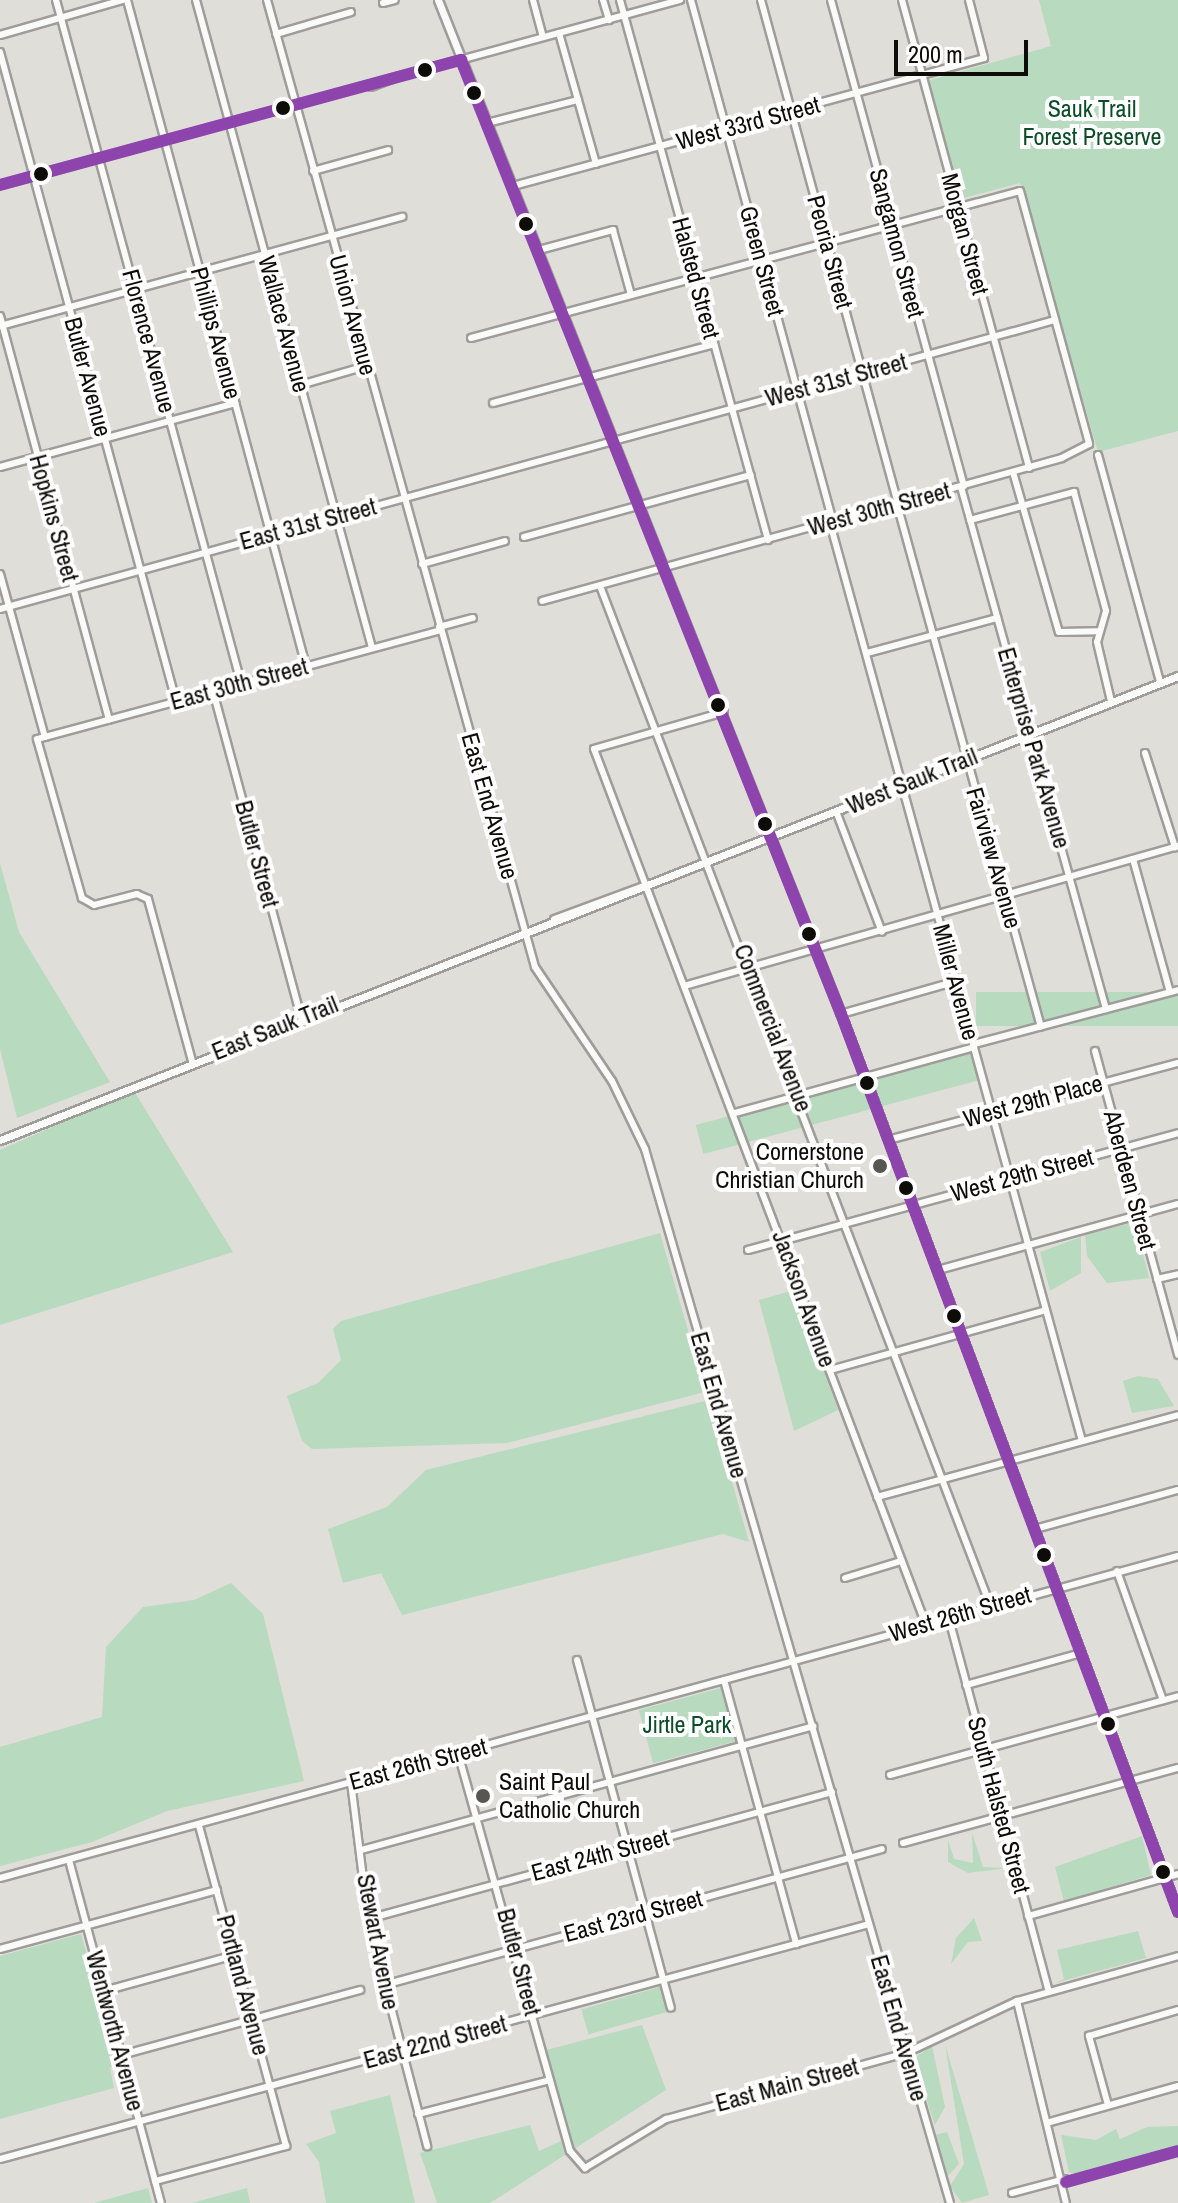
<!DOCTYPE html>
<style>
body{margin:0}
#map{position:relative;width:1178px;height:2203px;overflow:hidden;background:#e0ded9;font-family:"Archivo Narrow",sans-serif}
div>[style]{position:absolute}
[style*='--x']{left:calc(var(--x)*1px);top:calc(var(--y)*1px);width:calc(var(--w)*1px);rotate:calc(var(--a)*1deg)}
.green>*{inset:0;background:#b8dabe;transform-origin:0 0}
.roads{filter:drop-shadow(2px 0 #9e9d99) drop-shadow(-2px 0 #9e9d99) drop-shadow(0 2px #9e9d99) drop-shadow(0 -2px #9e9d99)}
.minor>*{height:6px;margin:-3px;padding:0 3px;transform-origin:3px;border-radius:3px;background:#fafaf9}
.major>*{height:7px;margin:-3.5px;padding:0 3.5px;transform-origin:3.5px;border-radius:3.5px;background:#fafaf9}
.bus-1>*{height:12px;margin:-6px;padding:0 6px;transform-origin:6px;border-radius:6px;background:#8e44ad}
.dots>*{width:22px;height:22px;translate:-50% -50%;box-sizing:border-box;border:4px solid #fff;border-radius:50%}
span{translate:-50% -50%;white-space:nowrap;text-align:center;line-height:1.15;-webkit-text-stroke:8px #fff;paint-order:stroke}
.park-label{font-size:24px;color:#0b4d26}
.street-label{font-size:24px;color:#0d0c09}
.poi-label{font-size:24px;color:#0d0c09}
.right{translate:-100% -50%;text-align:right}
.left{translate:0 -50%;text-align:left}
.scale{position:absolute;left:894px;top:40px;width:134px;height:36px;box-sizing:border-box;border:4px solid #0d0c09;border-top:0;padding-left:10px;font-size:24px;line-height:28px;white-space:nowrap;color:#0d0c09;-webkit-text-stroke:6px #fff;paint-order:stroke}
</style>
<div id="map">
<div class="green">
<div style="clip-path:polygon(1039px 0,1178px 0,1178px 431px,1098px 452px,1020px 183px,960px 199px,927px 81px,1051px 46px)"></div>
<div style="clip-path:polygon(0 863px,19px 932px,110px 1082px,17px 1118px,0 1049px)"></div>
<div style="left:1178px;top:992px;width:34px;height:202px;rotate:90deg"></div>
<div style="left:972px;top:1051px;width:30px;height:286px;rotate:75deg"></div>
<div style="clip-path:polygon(134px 1091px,233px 1252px,0 1325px,0 1150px)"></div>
<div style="clip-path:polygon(1128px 1224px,1136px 1227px,1149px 1278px,1107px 1283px,1087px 1256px,1085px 1235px)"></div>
<div style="clip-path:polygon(660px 1233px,705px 1389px,701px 1393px,507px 1443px,312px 1449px,302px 1441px,287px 1396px,318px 1383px,341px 1360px,333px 1329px,341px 1321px)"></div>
<div style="clip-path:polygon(1081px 1237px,1081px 1273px,1050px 1291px,1040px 1252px)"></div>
<div style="clip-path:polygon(794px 1290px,838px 1410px,794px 1431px,759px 1300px)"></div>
<div style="clip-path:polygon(1138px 1376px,1158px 1379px,1174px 1406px,1132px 1413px,1123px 1381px)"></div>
<div style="clip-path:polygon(709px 1400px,749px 1542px,723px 1534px,402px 1615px,381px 1573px,343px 1583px,328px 1529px,387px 1507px,426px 1470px)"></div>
<div style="clip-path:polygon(231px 1583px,263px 1614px,304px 1781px,167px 1811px,92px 1842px,0 1866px,0 1747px,102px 1717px,106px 1647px,143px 1607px,194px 1600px)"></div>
<div style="left:721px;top:1688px;width:55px;height:85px;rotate:75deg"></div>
<div style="clip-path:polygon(972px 1833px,983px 1867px,1008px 1868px,968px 1873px,948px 1862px,948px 1840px,954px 1859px,973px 1863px)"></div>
<div style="clip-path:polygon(1142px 1836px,1151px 1875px,1064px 1901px,1055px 1867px)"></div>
<div style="clip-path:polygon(974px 1918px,982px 1941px,968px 1942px,951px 1964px,956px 1938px)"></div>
<div style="clip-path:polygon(1138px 1931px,1146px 1958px,1055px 1983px,1064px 1979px,1057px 1950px)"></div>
<div style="clip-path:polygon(81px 1934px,119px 2064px,110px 2067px,114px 2088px,0 2119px,0 1956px)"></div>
<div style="left:663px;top:1986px;width:26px;height:85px;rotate:74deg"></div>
<div style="clip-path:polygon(642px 2025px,666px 2090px,574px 2149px,546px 2050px)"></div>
<div style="clip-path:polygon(945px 2044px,989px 2195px,962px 2203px,950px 2186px,964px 2164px)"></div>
<div style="clip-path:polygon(932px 2046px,945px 2107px,935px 2125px,913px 2059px)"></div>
<div style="clip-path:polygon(390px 2095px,415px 2203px,326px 2203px,319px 2162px,306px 2144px,336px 2133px,330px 2111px)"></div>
<div style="clip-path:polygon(530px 2125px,539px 2151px,561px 2141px,565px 2155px,490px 2203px,437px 2203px,420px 2153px)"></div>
<div style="clip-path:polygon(1178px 2126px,1178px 2146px,1074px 2174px,1069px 2172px,1061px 2135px,1096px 2140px,1116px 2129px,1120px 2139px,1147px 2127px)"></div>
<div style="clip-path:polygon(947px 2132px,959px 2164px,948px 2176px,935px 2135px)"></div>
<div style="clip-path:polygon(148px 2188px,152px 2203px,94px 2203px)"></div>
<div style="clip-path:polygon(247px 2188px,250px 2203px,192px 2203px)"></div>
</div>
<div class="roads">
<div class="minor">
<div style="--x:56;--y:0;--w:708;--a:74.84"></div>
<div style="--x:127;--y:0;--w:690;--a:74.96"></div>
<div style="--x:196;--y:0;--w:671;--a:74.8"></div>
<div style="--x:267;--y:0;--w:1003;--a:74.51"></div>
<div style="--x:535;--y:967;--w:138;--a:56"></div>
<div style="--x:612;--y:1081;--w:76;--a:64.1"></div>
<div style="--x:645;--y:1149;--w:1097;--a:73.86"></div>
<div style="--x:533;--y:0;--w:38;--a:75"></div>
<div style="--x:603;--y:0;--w:21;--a:73"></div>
<div style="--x:620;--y:0;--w:560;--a:74.67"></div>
<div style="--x:691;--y:0;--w:541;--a:74.78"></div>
<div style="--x:761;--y:0;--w:522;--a:74.79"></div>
<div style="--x:831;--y:0;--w:504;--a:74.7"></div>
<div style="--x:902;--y:0;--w:485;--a:74.8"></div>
<div style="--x:383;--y:3;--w:12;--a:-14"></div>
<div style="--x:559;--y:33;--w:136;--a:74.2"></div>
<div style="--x:276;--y:34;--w:78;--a:-16.3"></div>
<div style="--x:0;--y:35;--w:128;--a:-15.9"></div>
<div style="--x:0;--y:52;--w:672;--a:74.83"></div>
<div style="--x:371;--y:87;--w:28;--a:-21"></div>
<div style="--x:487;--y:123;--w:94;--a:-14.2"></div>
<div style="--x:313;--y:171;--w:78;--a:-15.6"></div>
<div style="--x:0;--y:185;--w:705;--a:-15.22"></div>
<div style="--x:513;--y:186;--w:488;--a:-15.2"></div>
<div style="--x:984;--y:58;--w:60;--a:-104.5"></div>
<div style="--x:539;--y:250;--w:77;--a:-15.1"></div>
<div style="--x:613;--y:230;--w:67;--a:74.5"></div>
<div style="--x:0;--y:316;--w:418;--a:74.9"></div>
<div style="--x:0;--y:326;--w:417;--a:-15.2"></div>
<div style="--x:471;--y:338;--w:568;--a:-14.99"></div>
<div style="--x:1020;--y:191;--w:262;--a:74.7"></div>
<div style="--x:1089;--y:444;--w:30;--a:153"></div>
<div style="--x:1062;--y:458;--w:539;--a:164.62"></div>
<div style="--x:300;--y:385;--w:69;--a:-16.1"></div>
<div style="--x:493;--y:403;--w:229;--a:-14.9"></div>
<div style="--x:1098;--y:455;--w:234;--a:74.7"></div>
<div style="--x:0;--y:467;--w:244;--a:-15.2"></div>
<div style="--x:1013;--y:472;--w:166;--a:74"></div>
<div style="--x:1059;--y:632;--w:39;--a:-1"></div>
<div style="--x:961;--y:487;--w:542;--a:74.48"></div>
<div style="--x:897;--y:504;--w:542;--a:74.61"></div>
<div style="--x:970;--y:520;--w:108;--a:-15.1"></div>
<div style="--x:1074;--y:492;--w:123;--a:74.9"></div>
<div style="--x:1106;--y:611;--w:32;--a:106"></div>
<div style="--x:1097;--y:642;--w:61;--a:76.7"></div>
<div style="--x:830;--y:523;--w:952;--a:74.65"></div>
<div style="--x:524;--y:537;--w:235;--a:-15.3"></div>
<div style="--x:422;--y:564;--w:86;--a:-15.5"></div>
<div style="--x:0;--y:574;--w:169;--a:74.6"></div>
<div style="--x:600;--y:586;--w:1093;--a:69.05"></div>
<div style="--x:0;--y:609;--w:1094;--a:-15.32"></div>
<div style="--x:439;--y:627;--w:35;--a:-15"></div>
<div style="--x:867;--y:653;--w:135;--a:-15.1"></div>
<div style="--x:213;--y:691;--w:338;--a:74.9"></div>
<div style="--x:724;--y:712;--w:135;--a:164.1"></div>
<div style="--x:594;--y:749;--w:937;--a:69.24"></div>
<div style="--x:1145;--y:753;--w:99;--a:72.3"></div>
<div style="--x:836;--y:811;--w:129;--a:69.2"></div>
<div style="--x:1133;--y:859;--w:138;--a:74.5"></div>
<div style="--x:684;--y:986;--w:513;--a:-15.82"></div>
<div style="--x:841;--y:1014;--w:121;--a:-15.9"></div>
<div style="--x:974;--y:1044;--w:211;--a:-14.8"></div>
<div style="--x:1095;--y:1051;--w:315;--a:74.7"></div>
<div style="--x:192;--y:1061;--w:168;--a:-105.2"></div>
<div style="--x:148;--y:899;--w:12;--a:-156"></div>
<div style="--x:137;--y:894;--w:44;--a:165.7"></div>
<div style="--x:94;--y:905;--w:14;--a:-150"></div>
<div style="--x:82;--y:898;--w:165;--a:-105.8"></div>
<div style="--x:37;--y:739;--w:417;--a:-15.1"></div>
<div style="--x:735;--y:1113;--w:248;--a:-15.4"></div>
<div style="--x:888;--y:1140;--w:300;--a:-14.9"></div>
<div style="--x:748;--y:1250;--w:446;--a:-15.2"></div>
<div style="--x:938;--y:1270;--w:249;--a:-15.4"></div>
<div style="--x:1157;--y:1279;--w:22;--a:-13"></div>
<div style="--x:830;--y:1370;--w:224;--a:-15.5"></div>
<div style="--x:877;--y:1497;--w:312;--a:-15.2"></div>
<div style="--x:1035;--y:1529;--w:148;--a:-15.3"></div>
<div style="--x:1117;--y:1571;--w:137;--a:70.4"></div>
<div style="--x:845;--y:1578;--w:59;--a:-16.9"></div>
<div style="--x:949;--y:1619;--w:385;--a:75"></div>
<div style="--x:577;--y:1660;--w:360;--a:74.9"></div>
<div style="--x:724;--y:1680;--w:274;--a:74.7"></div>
<div style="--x:966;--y:1685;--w:119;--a:-15.5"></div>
<div style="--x:458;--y:1753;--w:413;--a:74.3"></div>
<div style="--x:570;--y:2151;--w:23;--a:49"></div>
<div style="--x:585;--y:2168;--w:95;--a:-31.2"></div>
<div style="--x:666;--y:2119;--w:249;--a:-15.4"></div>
<div style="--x:906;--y:2053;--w:123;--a:-25.1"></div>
<div style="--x:1017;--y:2001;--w:167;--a:-15.6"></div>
<div style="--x:890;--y:1775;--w:299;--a:-15.3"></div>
<div style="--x:351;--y:1782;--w:138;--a:82.9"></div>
<div style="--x:368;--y:1919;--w:235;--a:75.4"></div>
<div style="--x:903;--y:1843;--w:285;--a:-15.3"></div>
<div style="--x:361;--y:1850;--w:469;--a:-15.3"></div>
<div style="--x:69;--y:1860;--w:355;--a:75"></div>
<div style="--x:0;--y:1878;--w:1221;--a:-15.29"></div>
<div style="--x:1028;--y:1916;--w:156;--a:-15.6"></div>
<div style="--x:368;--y:1919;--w:481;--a:-15.3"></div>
<div style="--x:0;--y:1949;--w:225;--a:-15.2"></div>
<div style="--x:384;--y:1985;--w:516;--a:-15.27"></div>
<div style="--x:104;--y:1991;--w:136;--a:-15.4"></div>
<div style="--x:1017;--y:2001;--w:208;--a:76.4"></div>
<div style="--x:121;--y:2055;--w:248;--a:-15.2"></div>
<div style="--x:1108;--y:2105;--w:72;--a:-105.4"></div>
<div style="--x:1089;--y:2036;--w:93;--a:-16.3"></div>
<div style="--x:418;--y:2114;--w:136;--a:-14.4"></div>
<div style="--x:1050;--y:2122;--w:133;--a:-15.7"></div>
<div style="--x:0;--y:2159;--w:900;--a:-15.13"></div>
<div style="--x:155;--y:2181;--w:136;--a:-15"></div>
<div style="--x:286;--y:2146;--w:333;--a:-105.2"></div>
<div style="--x:1066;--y:2182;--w:116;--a:-15.5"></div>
<div style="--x:1012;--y:2193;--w:55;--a:-14.8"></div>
</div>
<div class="major">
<div style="--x:438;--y:0;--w:1091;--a:68.33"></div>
<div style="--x:841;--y:1014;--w:959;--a:69.43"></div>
<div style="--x:554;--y:919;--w:98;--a:-20.3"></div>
<div style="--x:0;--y:1140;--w:1266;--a:-21.5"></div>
</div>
</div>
<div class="bus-1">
<div style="--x:461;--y:60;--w:1027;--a:68.28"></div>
<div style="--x:841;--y:1014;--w:959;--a:69.43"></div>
<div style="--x:0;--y:185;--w:478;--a:-15.2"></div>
<div style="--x:1066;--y:2182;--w:116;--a:-15.5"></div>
</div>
<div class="dots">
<div style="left:425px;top:70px;background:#0d0c09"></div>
<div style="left:474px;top:93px;background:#0d0c09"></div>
<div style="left:283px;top:108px;background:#0d0c09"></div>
<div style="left:41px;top:174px;background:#0d0c09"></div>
<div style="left:526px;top:224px;background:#0d0c09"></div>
<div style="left:718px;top:705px;background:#0d0c09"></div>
<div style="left:765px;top:824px;background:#0d0c09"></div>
<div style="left:809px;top:934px;background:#0d0c09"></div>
<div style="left:867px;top:1083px;background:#0d0c09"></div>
<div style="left:880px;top:1166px;background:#575652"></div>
<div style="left:906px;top:1188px;background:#0d0c09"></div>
<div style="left:954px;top:1316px;background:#0d0c09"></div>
<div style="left:1044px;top:1555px;background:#0d0c09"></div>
<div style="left:1108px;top:1724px;background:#0d0c09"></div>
<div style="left:483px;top:1796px;background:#575652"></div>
<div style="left:1163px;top:1872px;background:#0d0c09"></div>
</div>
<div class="park-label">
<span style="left:1092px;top:123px">Sauk Trail<br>Forest Preserve</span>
<span style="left:687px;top:1725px">Jirtle Park</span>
</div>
<div class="street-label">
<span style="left:748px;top:123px;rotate:-15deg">West 33rd Street</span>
<span style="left:965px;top:234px;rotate:75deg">Morgan Street</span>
<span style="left:897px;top:243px;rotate:75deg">Sangamon Street</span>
<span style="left:830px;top:252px;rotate:75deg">Peoria Street</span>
<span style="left:762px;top:261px;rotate:75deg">Green Street</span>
<span style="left:696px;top:278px;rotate:75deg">Halsted Street</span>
<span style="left:353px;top:315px;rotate:75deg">Union Avenue</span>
<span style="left:284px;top:324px;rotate:75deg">Wallace Avenue</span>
<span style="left:216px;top:333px;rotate:75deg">Phillips Avenue</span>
<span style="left:149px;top:341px;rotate:75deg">Florence Avenue</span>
<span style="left:88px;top:377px;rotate:75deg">Butler Avenue</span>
<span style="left:836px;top:380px;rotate:-15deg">West 31st Street</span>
<span style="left:879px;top:509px;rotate:-15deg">West 30th Street</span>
<span style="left:54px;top:518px;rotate:75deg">Hopkins Street</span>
<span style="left:308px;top:524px;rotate:-15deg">East 31st Street</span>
<span style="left:239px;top:684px;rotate:-15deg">East 30th Street</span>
<span style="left:1034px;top:748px;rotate:74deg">Enterprise Park Avenue</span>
<span style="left:912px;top:781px;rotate:-22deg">West Sauk Trail</span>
<span style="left:490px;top:806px;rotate:74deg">East End Avenue</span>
<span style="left:257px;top:854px;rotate:75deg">Butler Street</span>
<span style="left:994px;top:858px;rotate:74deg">Fairview Avenue</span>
<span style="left:956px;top:982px;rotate:75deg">Miller Avenue</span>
<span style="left:275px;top:1028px;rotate:-22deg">East Sauk Trail</span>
<span style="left:773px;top:1028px;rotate:69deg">Commercial Avenue</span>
<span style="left:1033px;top:1101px;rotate:-15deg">West 29th Place</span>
<span style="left:1022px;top:1175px;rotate:-15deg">West 29th Street</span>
<span style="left:1130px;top:1180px;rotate:75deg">Aberdeen Street</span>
<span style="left:804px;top:1299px;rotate:70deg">Jackson Avenue</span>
<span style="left:719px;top:1405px;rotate:74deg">East End Avenue</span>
<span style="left:960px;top:1614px;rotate:-16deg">West 26th Street</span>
<span style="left:418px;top:1764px;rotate:-15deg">East 26th Street</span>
<span style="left:999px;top:1805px;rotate:75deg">South Halsted Street</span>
<span style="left:600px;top:1855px;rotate:-15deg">East 24th Street</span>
<span style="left:633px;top:1916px;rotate:-15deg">East 23rd Street</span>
<span style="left:378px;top:1942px;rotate:79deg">Stewart Avenue</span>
<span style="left:519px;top:1962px;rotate:75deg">Butler Street</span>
<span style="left:243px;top:1985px;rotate:75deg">Portland Avenue</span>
<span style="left:899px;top:2028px;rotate:74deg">East End Avenue</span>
<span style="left:115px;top:2031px;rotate:75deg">Wentworth Avenue</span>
<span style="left:435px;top:2042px;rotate:-15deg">East 22nd Street</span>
<span style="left:787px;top:2085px;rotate:-15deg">East Main Street</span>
</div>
<div class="poi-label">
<span class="right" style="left:864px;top:1166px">Cornerstone<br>Christian Church</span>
<span class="left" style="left:499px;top:1796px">Saint Paul<br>Catholic Church</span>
</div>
<div class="scale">200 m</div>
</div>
